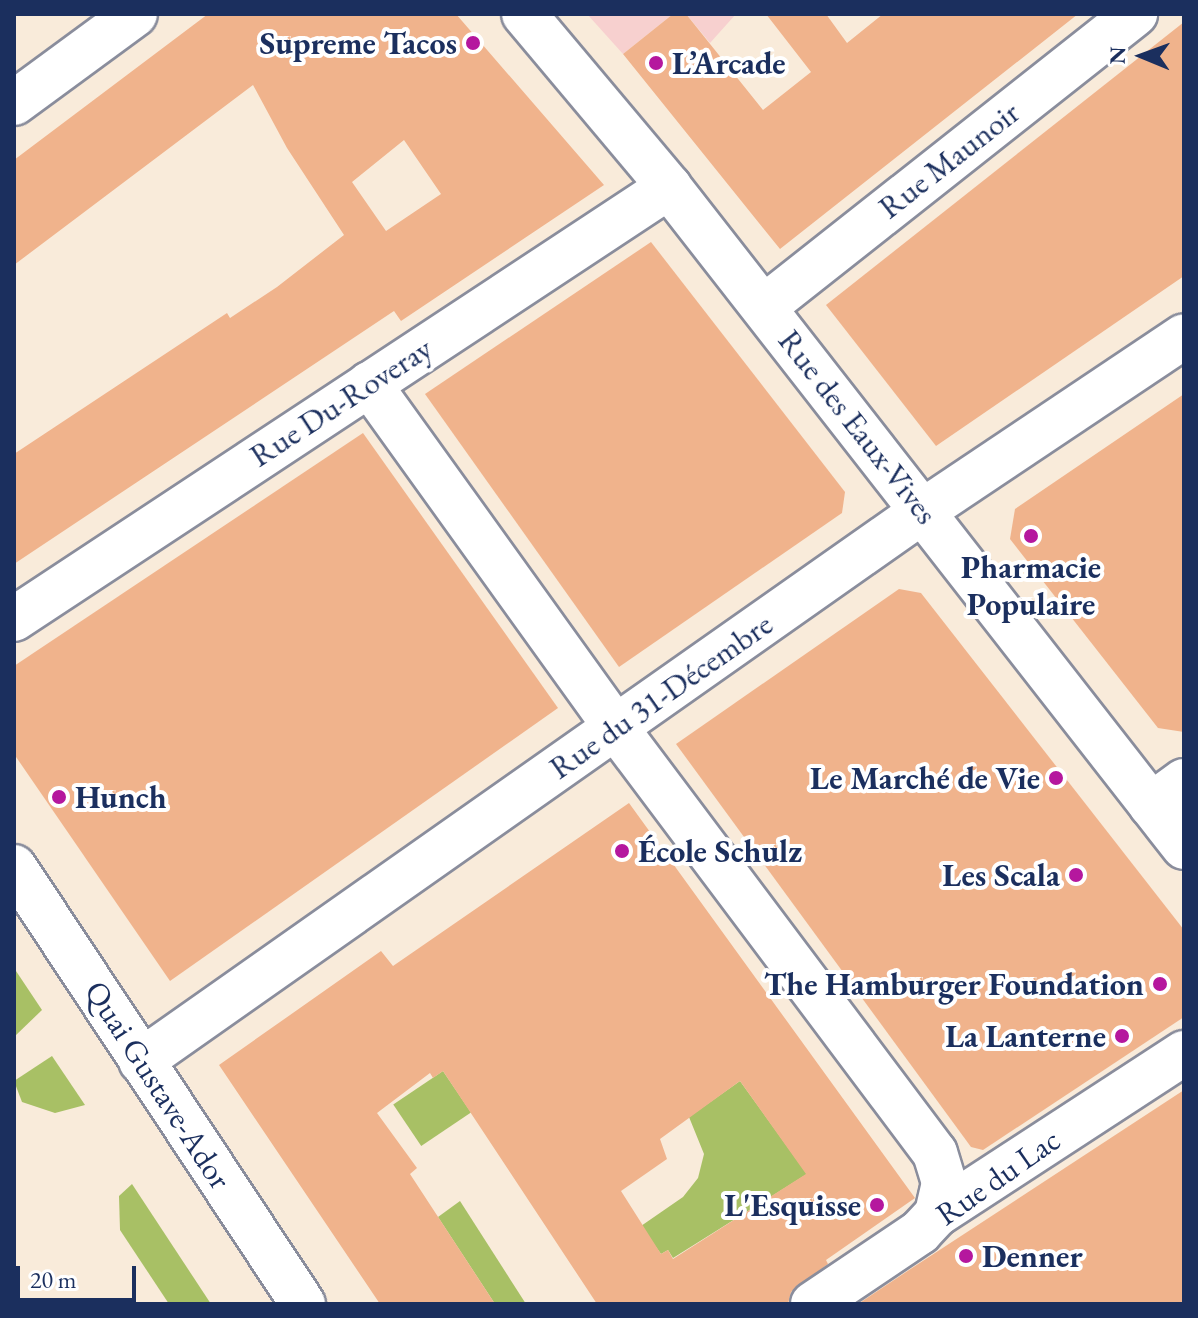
<!DOCTYPE html>
<meta charset="utf-8">
<style>
body{margin:0}
#map{position:relative;width:1198px;height:1318px;overflow:hidden;background:#f9ebda;font-family:"EB Garamond",serif}
div>[style]{position:absolute}
[style*='--x']{left:calc(var(--x)*1px);top:calc(var(--y)*1px);width:calc(var(--w)*1px);rotate:calc(var(--a)*1deg)}
.built>*{inset:0;background:#f7d0cf}
.green>*{inset:0;background:#a8c065;transform-origin:0 0}
.building>*{inset:0;background:#f0b38c}
.roads{filter:drop-shadow(2px 0 #8a8d9c) drop-shadow(-2px 0 #8a8d9c) drop-shadow(0 2px #8a8d9c) drop-shadow(0 -2px #8a8d9c)}
.minor>*{height:44px;margin:-22px;padding:0 22px;transform-origin:22px;border-radius:22px;background:#fff}
.major>*{height:44px;margin:-22px;padding:0 22px;transform-origin:22px;border-radius:22px;background:#fff}
.dots>*{width:22px;height:22px;translate:-50% -50%;box-sizing:border-box;border:4px solid #fff;border-radius:50%}
span{translate:-50% -50%;white-space:nowrap;text-align:center;line-height:1.15;-webkit-text-stroke:8px #fff;paint-order:stroke}
.poi-label{font-size:32px;color:#1b2f5e;font-weight:700}
.right{translate:-100% -50%;text-align:right}
.left{translate:0 -50%;text-align:left}
.street-label{font-size:32px;color:#1b2f5e}
.frame{position:absolute;inset:0;border:16px solid #1b2f5e;pointer-events:none}
.north{position:absolute;left:1102px;top:16px;width:80px;height:80px;-webkit-text-stroke:6px #fff;paint-order:stroke;rotate:271deg;font-size:22px;font-weight:700;line-height:32px;text-align:center;color:#1b2f5e}
.north::after{content:'';display:block;margin:auto;width:28px;height:36px;background:#1b2f5e;clip-path:polygon(50% 0,100% 100%,50% 72%,0 100%)}
.scale{position:absolute;left:16px;top:1266px;width:120px;height:36px;box-sizing:border-box;border:4px solid #1b2f5e;border-top:0;padding-left:10px;font-size:24px;line-height:28px;white-space:nowrap;color:#1b2f5e;-webkit-text-stroke:6px #fff;paint-order:stroke}
</style>
<div id="map">
<div class="built">
<div style="clip-path:polygon(587px 14px,673px 14px,623px 54px)"></div>
<div style="clip-path:polygon(686px 14px,736px 14px,710px 43px)"></div>
</div>
<div class="green">
<div style="clip-path:polygon(14px 968px,42px 1010px,14px 1037px)"></div>
<div style="clip-path:polygon(52px 1056px,85px 1105px,55px 1113px,22px 1102px,14px 1081px)"></div>
<div style="left:443px;top:1071px;width:50px;height:60px;rotate:56deg"></div>
<div style="clip-path:polygon(740px 1081px,807px 1174px,673px 1258px,668px 1250px,661px 1254px,641px 1226px,683px 1197px,698px 1178px,704px 1154px,689px 1117px)"></div>
<div style="clip-path:polygon(132px 1184px,211px 1304px,169px 1304px,120px 1230px,119px 1196px)"></div>
<div style="clip-path:polygon(460px 1201px,526px 1304px,495px 1304px,438px 1217px)"></div>
</div>
<div class="building">
<div style="clip-path:polygon(evenodd,208px 14px,456px 14px,604px 185px,401px 321px,394px 311px,14px 564px,14px 454px,227px 313px,230px 318px,277px 287px,344px 235px,287px 148px,253px 85px,14px 265px,14px 160px,208px 14px,404px 140px,441px 194px,386px 231px,352px 182px,404px 140px)"></div>
<div style="clip-path:polygon(673px 14px,686px 14px,763px 110px,811px 72px,766px 14px,826px 14px,847px 43px,883px 14px,1078px 14px,780px 249px,623px 54px)"></div>
<div style="clip-path:polygon(1184px 22px,1184px 276px,936px 446px,826px 305px)"></div>
<div style="clip-path:polygon(651px 242px,845px 492px,842px 513px,619px 667px,425px 394px)"></div>
<div style="clip-path:polygon(1184px 394px,1184px 732px,1158px 728px,1010px 539px,1015px 509px)"></div>
<div style="clip-path:polygon(363px 433px,558px 708px,170px 981px,14px 754px,14px 666px)"></div>
<div style="clip-path:polygon(899px 589px,921px 593px,1184px 930px,1184px 1017px,983px 1150px,971px 1147px,676px 744px)"></div>
<div style="clip-path:polygon(evenodd,629px 803px,915px 1198px,826px 1260px,828px 1264px,791px 1292px,788px 1304px,597px 1304px,443px 1071px,433px 1078px,430px 1073px,377px 1113px,417px 1168px,410px 1174px,495px 1304px,380px 1304px,219px 1065px,381px 951px,393px 966px,629px 803px,740px 1081px,806px 1174px,673px 1259px,668px 1250px,661px 1254px,621px 1191px,667px 1159px,660px 1139px,740px 1081px)"></div>
<div style="clip-path:polygon(1184px 1090px,1184px 1304px,858px 1304px,909px 1270px)"></div>
</div>
<div class="roads">
<div class="minor">
<div style="--x:524;--y:14;--w:226;--a:50"></div>
<div style="--x:669;--y:187;--w:837;--a:52.03"></div>
<div style="--x:14;--y:103;--w:150;--a:-36.3"></div>
<div style="--x:764;--y:307;--w:473;--a:-38.3"></div>
<div style="--x:369;--y:384;--w:423;--a:54.3"></div>
<div style="--x:616;--y:728;--w:531;--a:53.11"></div>
<div style="--x:935;--y:1153;--w:31;--a:73"></div>
<div style="--x:944;--y:1183;--w:32;--a:103"></div>
<div style="--x:14;--y:619;--w:785;--a:-33.41"></div>
<div style="--x:1151;--y:805;--w:41;--a:-36"></div>
<div style="--x:141;--y:1061;--w:956;--a:-35.12"></div>
<div style="--x:923;--y:511;--w:314;--a:-33.8"></div>
<div style="--x:813;--y:1304;--w:129;--a:-33.9"></div>
<div style="--x:920;--y:1232;--w:25;--a:-47"></div>
<div style="--x:937;--y:1214;--w:295;--a:-33.1"></div>
</div>
<div class="major">
<div style="--x:14;--y:867;--w:524;--a:56.52"></div>
</div>
</div>
<div class="dots">
<div style="left:473px;top:43px;background:#b5179e"></div>
<div style="left:656px;top:63px;background:#b5179e"></div>
<div style="left:1031px;top:536px;background:#b5179e"></div>
<div style="left:1056px;top:778px;background:#b5179e"></div>
<div style="left:59px;top:797px;background:#b5179e"></div>
<div style="left:622px;top:851px;background:#b5179e"></div>
<div style="left:1076px;top:875px;background:#b5179e"></div>
<div style="left:1160px;top:984px;background:#b5179e"></div>
<div style="left:1122px;top:1036px;background:#b5179e"></div>
<div style="left:877px;top:1205px;background:#b5179e"></div>
<div style="left:966px;top:1256px;background:#b5179e"></div>
</div>
<div class="poi-label">
<span class="right" style="left:457px;top:43px">Supreme Tacos</span>
<span class="left" style="left:672px;top:63px">L’Arcade</span>
<span style="left:1031px;top:586px">Pharmacie<br>Populaire</span>
<span class="right" style="left:1040px;top:778px">Le Marché de Vie</span>
<span class="left" style="left:75px;top:797px">Hunch</span>
<span class="left" style="left:638px;top:851px">École Schulz</span>
<span class="right" style="left:1060px;top:875px">Les Scala</span>
<span class="right" style="left:1144px;top:984px">The Hamburger Foundation</span>
<span class="right" style="left:1106px;top:1036px">La Lanterne</span>
<span class="right" style="left:861px;top:1205px">L'Esquisse</span>
<span class="left" style="left:982px;top:1256px">Denner</span>
</div>
<div class="street-label">
<span style="left:949px;top:160px;rotate:-38deg">Rue Maunoir</span>
<span style="left:341px;top:402px;rotate:-33deg">Rue Du-Roveray</span>
<span style="left:858px;top:427px;rotate:52deg">Rue des Eaux-Vives</span>
<span style="left:661px;top:696px;rotate:-35deg">Rue du 31-Décembre</span>
<span style="left:158px;top:1085px;rotate:57deg">Quai Gustave-Ador</span>
<span style="left:998px;top:1177px;rotate:-35deg">Rue du Lac</span>
</div>
<div class="frame"></div>
<div class="north">N</div>
<div class="scale">20 m</div>
</div>
